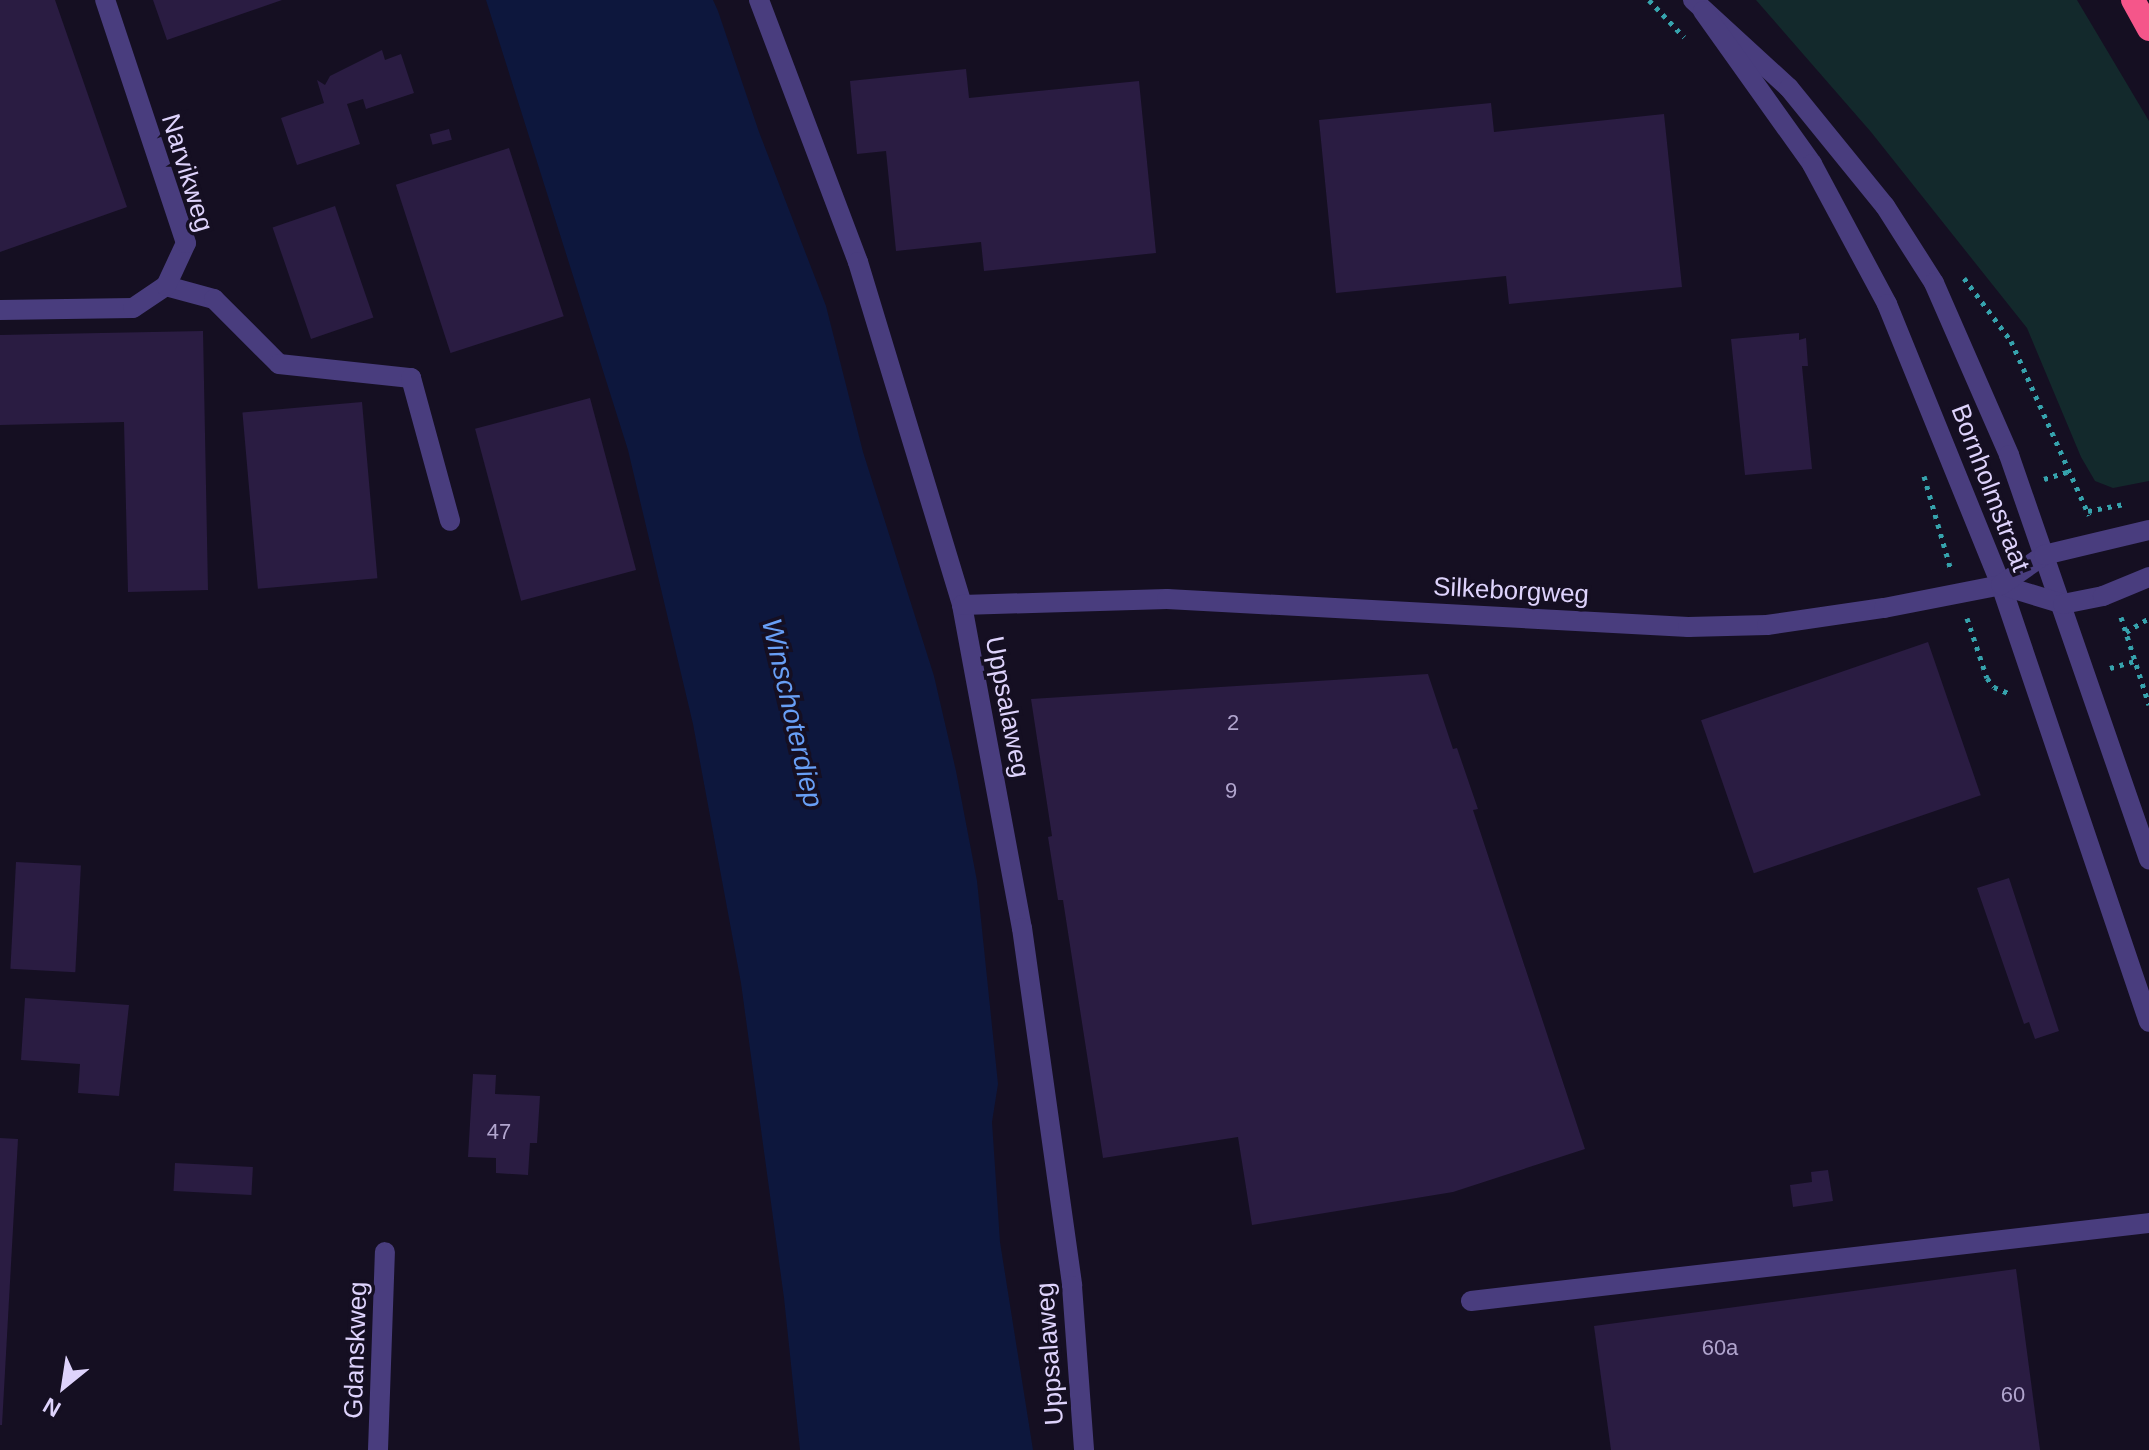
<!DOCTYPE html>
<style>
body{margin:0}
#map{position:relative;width:2149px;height:1450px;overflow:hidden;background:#150f22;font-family:Helvetica,sans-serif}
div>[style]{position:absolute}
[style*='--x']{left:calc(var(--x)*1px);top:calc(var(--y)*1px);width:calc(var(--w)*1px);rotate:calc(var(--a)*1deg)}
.green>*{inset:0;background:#13292c}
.water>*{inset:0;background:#0d173d}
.building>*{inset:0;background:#2a1c42;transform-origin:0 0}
.path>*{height:5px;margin-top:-2.5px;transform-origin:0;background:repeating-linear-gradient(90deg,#36a3ad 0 4px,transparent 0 10px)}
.minor>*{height:20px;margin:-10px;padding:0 10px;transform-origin:10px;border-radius:10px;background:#493d7e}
.highway>*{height:24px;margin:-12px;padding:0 12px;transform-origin:12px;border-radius:12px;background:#f5568a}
span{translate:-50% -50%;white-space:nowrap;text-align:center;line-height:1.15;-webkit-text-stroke:7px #150f22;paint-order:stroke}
.number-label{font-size:22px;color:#b1a5ce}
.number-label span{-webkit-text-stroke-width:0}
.street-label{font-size:26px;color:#ded3fc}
.water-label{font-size:28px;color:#689ff6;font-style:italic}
.north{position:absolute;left:24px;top:1346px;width:80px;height:80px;-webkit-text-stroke:6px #150f22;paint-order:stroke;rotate:210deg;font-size:22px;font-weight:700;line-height:32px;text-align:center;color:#ded3fc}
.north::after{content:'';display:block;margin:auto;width:28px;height:36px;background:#ded3fc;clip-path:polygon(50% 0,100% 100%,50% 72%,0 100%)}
</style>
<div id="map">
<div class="green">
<div style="clip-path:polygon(1756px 0,2077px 0,2149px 121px,2149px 481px,2113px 488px,2095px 481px,2081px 457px,2027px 328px,1871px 132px)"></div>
</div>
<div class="water">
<div style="clip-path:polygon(486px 0,713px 0,718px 11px,759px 132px,826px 306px,863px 452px,934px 676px,956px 771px,977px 881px,998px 1084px,992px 1122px,1000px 1242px,1033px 1450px,800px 1450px,784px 1298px,741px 983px,693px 724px,628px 450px)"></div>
</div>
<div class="building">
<div style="clip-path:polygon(0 0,55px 0,127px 207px,0 252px)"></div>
<div style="clip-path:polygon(153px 0,282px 0,167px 40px)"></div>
<div style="clip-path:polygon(382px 50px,385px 60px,401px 54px,414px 93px,366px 109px,363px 99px,347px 104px,360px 144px,297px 165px,281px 118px,324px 103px,317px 80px,325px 85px,330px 76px)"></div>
<div style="clip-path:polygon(966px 69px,969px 98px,1139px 81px,1156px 253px,984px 271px,981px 242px,896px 251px,886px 151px,857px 154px,850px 81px)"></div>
<div style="clip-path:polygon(1491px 103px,1494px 132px,1664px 114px,1682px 287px,1509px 304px,1506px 276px,1336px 293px,1319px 120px)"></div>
<div style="left:449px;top:129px;width:11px;height:20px;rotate:75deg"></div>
<div style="left:509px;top:148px;width:177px;height:119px;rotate:72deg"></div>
<div style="left:335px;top:206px;width:118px;height:66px;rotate:71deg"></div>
<div style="clip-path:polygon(203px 331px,208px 590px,128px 592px,124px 422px,0 425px,0 335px)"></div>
<div style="clip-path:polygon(1799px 333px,1799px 340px,1806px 338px,1808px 366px,1802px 366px,1812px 469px,1745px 475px,1731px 339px)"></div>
<div style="left:590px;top:398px;width:178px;height:119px;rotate:75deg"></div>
<div style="left:362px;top:402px;width:177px;height:120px;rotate:85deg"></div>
<div style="left:1928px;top:642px;width:162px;height:240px;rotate:71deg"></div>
<div style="clip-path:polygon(1428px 674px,1453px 749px,1457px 748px,1478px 809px,1473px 810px,1585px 1149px,1453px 1192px,1252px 1225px,1238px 1137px,1103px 1158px,1063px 900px,1058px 900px,1048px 837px,1052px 836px,1031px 699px)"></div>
<div style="left:16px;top:862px;width:65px;height:107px;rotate:3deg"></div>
<div style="clip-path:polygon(2009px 878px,2059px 1031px,2035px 1039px,2029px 1022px,2024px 1024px,1977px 888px)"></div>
<div style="clip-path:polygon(25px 998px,129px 1005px,119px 1096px,78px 1093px,80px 1064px,21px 1060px)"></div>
<div style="clip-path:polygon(473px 1074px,496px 1075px,495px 1094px,540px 1096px,537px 1143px,530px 1143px,528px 1175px,496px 1173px,496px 1158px,468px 1157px)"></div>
<div style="clip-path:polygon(0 1138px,18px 1139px,2px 1425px,0 1425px)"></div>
<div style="left:175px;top:1163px;width:78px;height:28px;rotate:3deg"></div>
<div style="clip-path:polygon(1828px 1170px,1833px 1201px,1793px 1207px,1790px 1185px,1812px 1182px,1811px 1172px)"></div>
<div style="clip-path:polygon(2016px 1269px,2040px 1450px,1611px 1450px,1594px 1326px)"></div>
</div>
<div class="path">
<div style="--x:1649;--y:0;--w:51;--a:46.6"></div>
<div style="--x:1964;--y:278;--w:79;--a:53.3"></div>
<div style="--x:2011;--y:341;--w:191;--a:65.9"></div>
<div style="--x:1924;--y:476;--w:98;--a:74"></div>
<div style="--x:2044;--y:479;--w:27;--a:-17"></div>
<div style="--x:2088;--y:511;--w:37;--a:-11"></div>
<div style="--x:2121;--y:617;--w:92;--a:72.3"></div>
<div style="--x:1967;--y:618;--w:63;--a:71.6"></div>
<div style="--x:1987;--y:678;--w:11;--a:52"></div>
<div style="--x:1994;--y:687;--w:15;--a:23"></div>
<div style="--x:2126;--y:632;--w:27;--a:-31"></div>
<div style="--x:2110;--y:668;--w:26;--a:-16"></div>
</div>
<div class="minor">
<div style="--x:759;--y:0;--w:280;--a:69.3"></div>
<div style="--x:858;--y:262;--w:358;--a:73.1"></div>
<div style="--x:962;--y:605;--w:329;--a:79.5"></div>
<div style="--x:1022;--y:928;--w:361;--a:82"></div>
<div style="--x:1072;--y:1286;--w:164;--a:85.8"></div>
<div style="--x:1693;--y:0;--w:130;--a:42.5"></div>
<div style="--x:1789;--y:88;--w:152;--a:50.9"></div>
<div style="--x:1885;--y:206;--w:91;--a:57.5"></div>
<div style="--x:1934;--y:283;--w:188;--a:66.4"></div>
<div style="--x:2009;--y:455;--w:428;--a:70.9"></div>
<div style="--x:1703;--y:11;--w:188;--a:54.5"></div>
<div style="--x:1812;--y:164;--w:159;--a:61.8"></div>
<div style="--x:1887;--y:304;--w:303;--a:67.9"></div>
<div style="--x:2001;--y:585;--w:461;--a:71.3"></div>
<div style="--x:166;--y:286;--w:50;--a:15.2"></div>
<div style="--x:214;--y:299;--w:92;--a:45"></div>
<div style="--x:279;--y:364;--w:133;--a:6.1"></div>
<div style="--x:411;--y:378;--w:148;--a:74.7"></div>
<div style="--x:0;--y:310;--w:133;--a:-0.9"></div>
<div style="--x:133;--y:308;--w:40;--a:-34"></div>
<div style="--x:166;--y:286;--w:47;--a:-65.1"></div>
<div style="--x:186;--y:243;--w:256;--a:-108.4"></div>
<div style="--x:2001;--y:585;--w:65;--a:17"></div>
<div style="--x:2063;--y:604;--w:41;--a:-11.3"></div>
<div style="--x:2103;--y:596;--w:50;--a:-22.4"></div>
<div style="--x:962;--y:605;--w:205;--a:-1.7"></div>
<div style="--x:1167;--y:599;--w:522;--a:3.08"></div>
<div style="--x:1688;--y:627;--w:79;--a:-1.5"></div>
<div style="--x:1767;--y:625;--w:118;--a:-8.3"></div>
<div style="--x:1884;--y:608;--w:119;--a:-11.1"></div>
<div style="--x:2001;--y:585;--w:52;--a:-34.9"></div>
<div style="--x:2044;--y:555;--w:108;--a:-13.4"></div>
<div style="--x:1471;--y:1301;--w:682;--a:-6.56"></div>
<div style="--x:378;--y:1450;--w:198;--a:-88"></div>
</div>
<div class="highway">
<div style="--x:2133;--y:0;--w:33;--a:61"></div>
</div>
<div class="number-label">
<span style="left:1233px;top:723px">2</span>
<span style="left:1231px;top:791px">9</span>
<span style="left:499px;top:1132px">47</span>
<span style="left:1720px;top:1348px">60a</span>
<span style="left:2013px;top:1395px">60</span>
</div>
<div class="street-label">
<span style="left:187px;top:173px;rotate:73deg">Narvikweg</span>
<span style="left:1990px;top:488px;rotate:69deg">Bornholmstraat</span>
<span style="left:1511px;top:591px;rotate:3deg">Silkeborgweg</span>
<span style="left:1007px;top:707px;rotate:79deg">Uppsalaweg</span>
<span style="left:356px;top:1350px;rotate:-88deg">Gdanskweg</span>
<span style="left:1050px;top:1354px;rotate:-94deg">Uppsalaweg</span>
</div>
<div class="water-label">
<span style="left:792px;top:713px;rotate:77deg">Winschoterdiep</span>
</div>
<div class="north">N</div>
</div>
